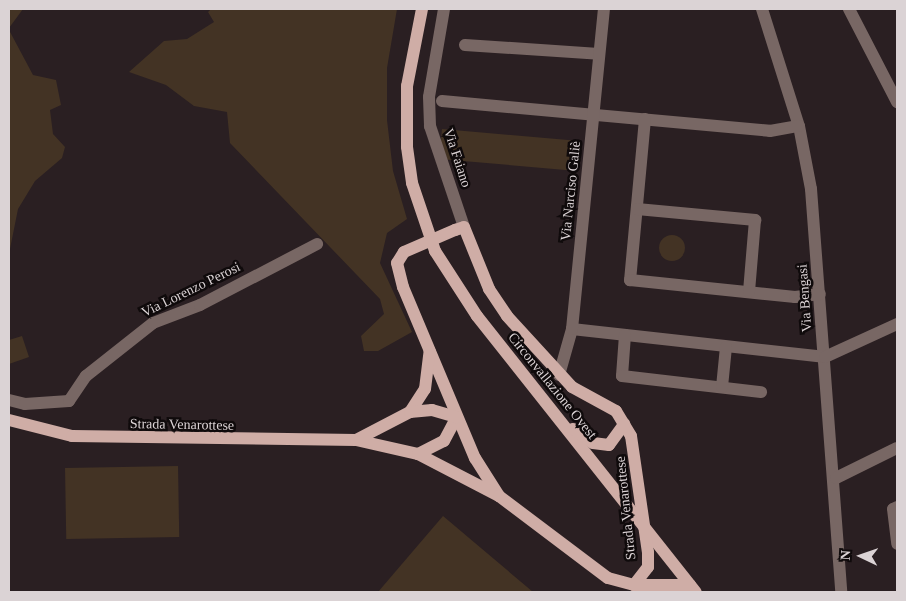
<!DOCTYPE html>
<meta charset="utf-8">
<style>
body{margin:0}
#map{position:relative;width:906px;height:601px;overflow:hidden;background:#2a1f22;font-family:Georgia,serif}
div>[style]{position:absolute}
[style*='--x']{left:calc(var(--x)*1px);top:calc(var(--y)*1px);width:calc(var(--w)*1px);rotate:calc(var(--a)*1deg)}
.green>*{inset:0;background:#433324;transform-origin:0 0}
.round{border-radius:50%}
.minor>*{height:12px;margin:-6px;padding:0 6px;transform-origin:6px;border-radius:6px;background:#786764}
.major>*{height:12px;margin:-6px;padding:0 6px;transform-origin:6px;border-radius:6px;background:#cfada6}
.major-bridge>*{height:12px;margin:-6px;padding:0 6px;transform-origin:6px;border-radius:6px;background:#cfada6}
span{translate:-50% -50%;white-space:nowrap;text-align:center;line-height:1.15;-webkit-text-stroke:5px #0f0a0b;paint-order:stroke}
.street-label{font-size:14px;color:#dbd3d5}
.frame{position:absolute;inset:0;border:10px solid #dbd3d5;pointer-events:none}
.north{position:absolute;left:836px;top:531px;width:50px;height:50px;-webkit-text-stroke:4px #0f0a0b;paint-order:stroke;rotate:273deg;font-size:14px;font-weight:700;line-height:20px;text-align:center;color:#dbd3d5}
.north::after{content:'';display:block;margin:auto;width:18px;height:22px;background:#dbd3d5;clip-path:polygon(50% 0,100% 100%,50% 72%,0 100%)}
</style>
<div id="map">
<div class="green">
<div style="clip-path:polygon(9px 9px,23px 9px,9px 28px)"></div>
<div style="clip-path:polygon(211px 9px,397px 9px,387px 68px,387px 120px,393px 171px,407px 219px,387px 233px,380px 263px,412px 332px,378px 351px,364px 351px,361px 336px,384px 314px,380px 299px,230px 143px,227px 112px,194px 106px,166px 85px,129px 72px,164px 41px,187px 39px,214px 22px,208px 12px)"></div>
<div style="clip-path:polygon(9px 30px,33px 75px,56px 80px,61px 105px,50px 110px,53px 134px,65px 147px,62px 158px,35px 181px,18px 209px,9px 254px)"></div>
<div style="left:442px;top:129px;width:135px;height:30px;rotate:5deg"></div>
<div class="round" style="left:659px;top:235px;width:26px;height:26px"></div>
<div style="clip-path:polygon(22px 336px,29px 357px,9px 364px,9px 340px)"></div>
<div style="left:178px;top:466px;width:71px;height:113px;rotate:89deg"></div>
<div style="clip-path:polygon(443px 516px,533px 592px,378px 592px)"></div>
</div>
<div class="minor">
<div style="--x:444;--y:9;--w:89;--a:99.7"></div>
<div style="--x:429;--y:97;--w:29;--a:88"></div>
<div style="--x:430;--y:126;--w:107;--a:71.4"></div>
<div style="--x:762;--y:9;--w:123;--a:72.5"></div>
<div style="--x:799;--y:126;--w:64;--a:79.2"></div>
<div style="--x:811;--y:189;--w:404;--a:85.7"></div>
<div style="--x:849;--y:9;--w:105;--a:62.7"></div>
<div style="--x:465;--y:45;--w:134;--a:3.8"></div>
<div style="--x:442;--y:101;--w:329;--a:5.2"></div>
<div style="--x:770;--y:131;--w:29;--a:-10"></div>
<div style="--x:645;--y:119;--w:162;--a:95.3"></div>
<div style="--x:630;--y:280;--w:166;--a:5.9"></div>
<div style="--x:795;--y:297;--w:25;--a:-7"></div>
<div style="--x:637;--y:209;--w:119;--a:5.3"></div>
<div style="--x:755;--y:220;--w:72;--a:94.8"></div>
<div style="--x:572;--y:329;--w:255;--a:6.3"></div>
<div style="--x:825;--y:357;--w:79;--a:-24.6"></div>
<div style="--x:625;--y:335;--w:41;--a:94.2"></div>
<div style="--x:622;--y:376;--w:140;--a:6.6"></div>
<div style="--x:559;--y:375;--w:48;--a:-74.2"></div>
<div style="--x:572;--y:329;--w:322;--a:-84.3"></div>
<div style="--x:722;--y:387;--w:40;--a:-84.3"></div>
<div style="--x:9;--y:400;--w:16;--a:14"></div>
<div style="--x:25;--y:404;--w:44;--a:-3.9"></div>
<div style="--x:69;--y:401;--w:30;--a:-56"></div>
<div style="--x:86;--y:376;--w:85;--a:-38.3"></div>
<div style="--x:153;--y:323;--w:50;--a:-21"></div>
<div style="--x:200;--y:305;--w:132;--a:-27.5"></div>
<div style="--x:836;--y:478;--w:68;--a:-26.2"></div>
<div style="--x:897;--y:507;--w:4;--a:153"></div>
<div style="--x:893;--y:509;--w:35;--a:83"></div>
</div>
<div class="major">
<div style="--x:422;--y:9;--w:78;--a:101"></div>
<div style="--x:407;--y:86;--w:61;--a:90"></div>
<div style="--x:407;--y:147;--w:36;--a:82"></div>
<div style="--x:412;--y:183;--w:72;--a:71.3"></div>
<div style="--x:435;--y:251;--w:77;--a:57.1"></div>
<div style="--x:477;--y:316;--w:352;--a:51.6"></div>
<div style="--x:455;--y:230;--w:9;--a:-18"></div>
<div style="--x:464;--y:227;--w:67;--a:68"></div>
<div style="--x:489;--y:289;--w:32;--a:56"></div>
<div style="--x:507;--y:316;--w:96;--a:47.5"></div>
<div style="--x:572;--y:387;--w:50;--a:28.6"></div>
<div style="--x:616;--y:411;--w:29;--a:59"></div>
<div style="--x:631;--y:436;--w:117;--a:81.7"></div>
<div style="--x:648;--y:552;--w:15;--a:90"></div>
<div style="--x:648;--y:567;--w:23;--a:128"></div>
<div style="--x:404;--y:252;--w:13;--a:122"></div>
<div style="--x:397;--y:263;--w:25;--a:76"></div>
<div style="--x:403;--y:287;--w:186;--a:67.2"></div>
<div style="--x:475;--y:458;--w:45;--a:57.7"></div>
<div style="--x:410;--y:412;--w:27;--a:-57"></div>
<div style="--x:425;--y:389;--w:38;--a:-83"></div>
<div style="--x:9;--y:420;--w:65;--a:14.3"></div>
<div style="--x:72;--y:436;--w:284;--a:0.8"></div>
<div style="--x:356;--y:440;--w:64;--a:12.7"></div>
<div style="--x:418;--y:454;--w:29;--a:-27"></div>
<div style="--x:444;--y:441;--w:27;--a:-62"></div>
<div style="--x:573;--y:429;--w:24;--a:35"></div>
<div style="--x:593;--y:443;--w:16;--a:7"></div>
<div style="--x:609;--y:445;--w:26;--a:-54"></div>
<div style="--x:356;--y:440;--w:61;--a:-27.4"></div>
<div style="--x:410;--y:412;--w:22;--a:-5"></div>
<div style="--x:432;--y:410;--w:26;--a:16"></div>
<div style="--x:418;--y:454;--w:91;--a:27.4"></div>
<div style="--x:499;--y:496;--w:136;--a:37"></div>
<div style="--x:608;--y:578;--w:27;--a:15"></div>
<div style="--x:634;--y:585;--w:56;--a:0"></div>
</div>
<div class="major-bridge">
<div style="--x:404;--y:252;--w:56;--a:-23.3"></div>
</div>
<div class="street-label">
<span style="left:457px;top:158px;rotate:72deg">Via Faiano</span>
<span style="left:571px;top:191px;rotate:-84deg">Via Narciso Galiè</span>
<span style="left:191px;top:290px;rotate:-26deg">Via Lorenzo Perosi</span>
<span style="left:805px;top:298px;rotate:-94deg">Via Bengasi</span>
<span style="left:552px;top:386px;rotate:51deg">Circonvallazione Ovest</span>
<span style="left:182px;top:425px;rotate:1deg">Strada Venarottese</span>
<span style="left:626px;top:508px;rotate:-96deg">Strada Venarottese</span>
</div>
<div class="frame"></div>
<div class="north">N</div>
</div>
